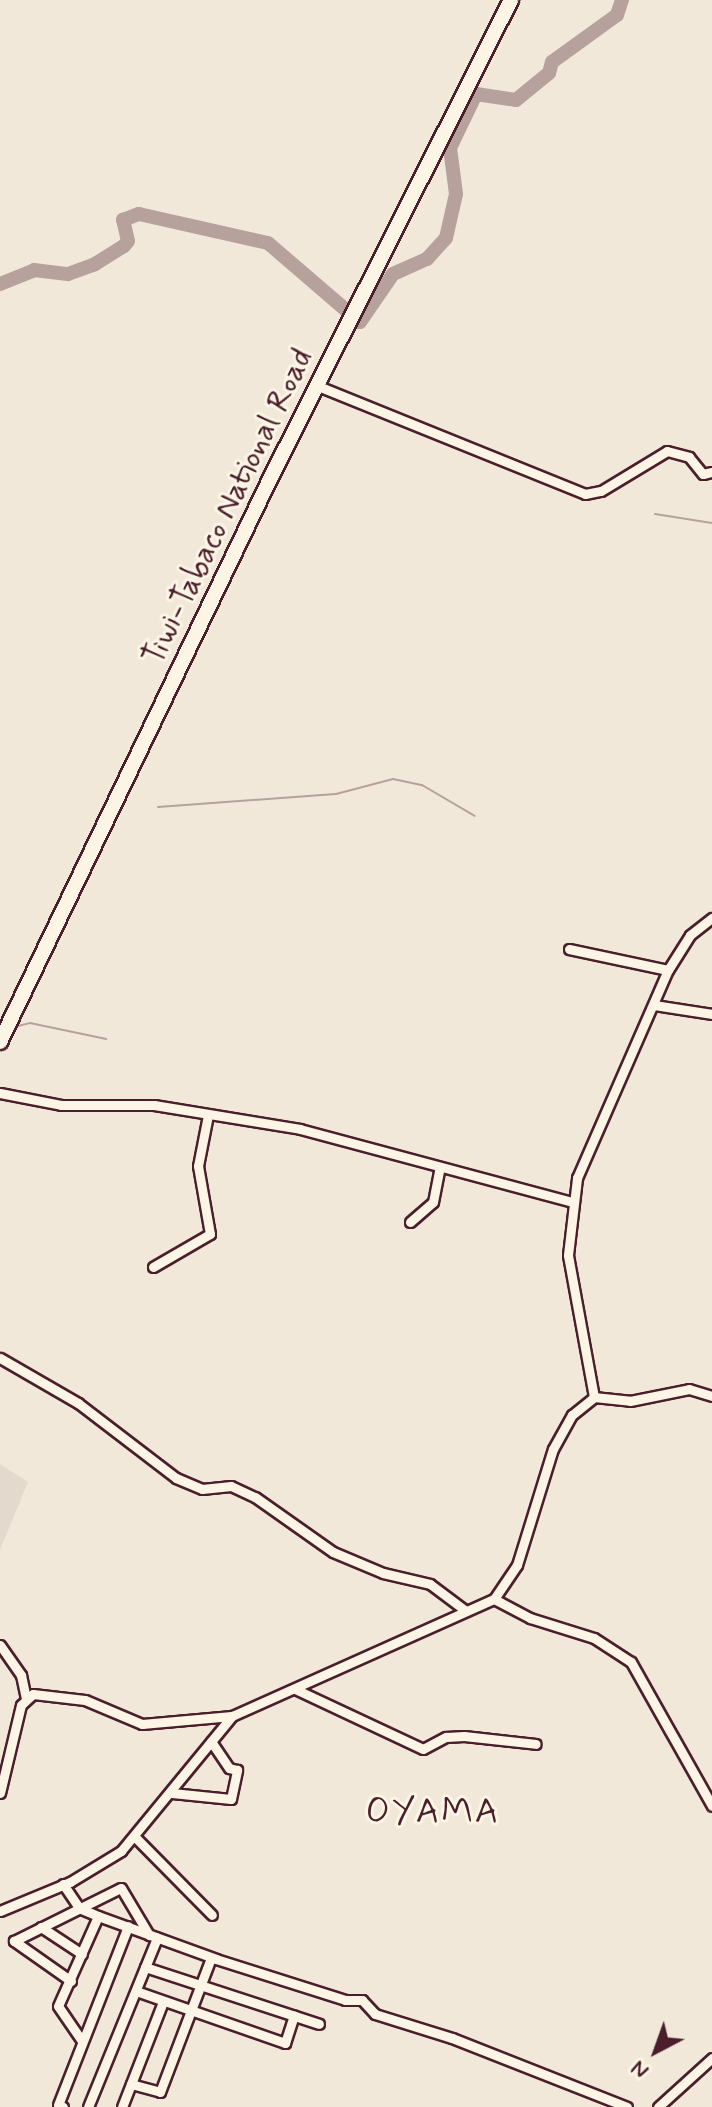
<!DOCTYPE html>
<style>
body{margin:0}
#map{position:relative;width:712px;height:2107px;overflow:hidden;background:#f1e8da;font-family:Mynerve,sans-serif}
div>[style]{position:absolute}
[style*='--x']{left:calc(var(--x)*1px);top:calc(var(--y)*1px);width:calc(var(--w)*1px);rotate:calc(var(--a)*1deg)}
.built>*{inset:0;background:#e4d9cd}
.stream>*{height:2px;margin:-1px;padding:0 1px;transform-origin:1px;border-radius:1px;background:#b6a19c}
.river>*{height:14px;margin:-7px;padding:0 7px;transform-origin:7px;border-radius:7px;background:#b6a19c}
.roads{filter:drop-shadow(2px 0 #4a1f2b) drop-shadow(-2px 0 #4a1f2b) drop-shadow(0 2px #4a1f2b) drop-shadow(0 -2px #4a1f2b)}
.street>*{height:9px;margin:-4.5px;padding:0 4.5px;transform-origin:4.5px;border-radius:4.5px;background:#fcf5e5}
.primary>*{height:14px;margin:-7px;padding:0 7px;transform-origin:7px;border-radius:7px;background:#fcf5e5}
span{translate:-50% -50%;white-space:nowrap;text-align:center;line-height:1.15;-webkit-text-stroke:6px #fcf5e5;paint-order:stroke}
.street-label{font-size:32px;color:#4a1f2b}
.quarter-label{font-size:36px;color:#4a1f2b;letter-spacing:2px}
.north{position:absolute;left:616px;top:2011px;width:80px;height:80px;-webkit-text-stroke:6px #fcf5e5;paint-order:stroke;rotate:221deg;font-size:22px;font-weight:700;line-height:32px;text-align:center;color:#4a1f2b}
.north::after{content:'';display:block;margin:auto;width:28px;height:36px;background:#4a1f2b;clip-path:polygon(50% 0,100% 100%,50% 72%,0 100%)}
</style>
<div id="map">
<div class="built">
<div style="clip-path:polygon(0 1464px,28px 1482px,0 1550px)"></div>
</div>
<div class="stream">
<div style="--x:655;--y:514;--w:58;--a:9"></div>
<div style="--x:158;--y:807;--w:178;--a:-4.2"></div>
<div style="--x:336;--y:794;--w:59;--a:-14.7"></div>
<div style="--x:393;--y:779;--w:30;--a:12"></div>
<div style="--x:422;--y:785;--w:61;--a:30.3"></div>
<div style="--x:14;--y:1027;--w:16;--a:-14"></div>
<div style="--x:30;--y:1023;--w:78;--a:11.9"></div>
</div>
<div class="river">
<div style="--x:0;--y:284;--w:37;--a:-22"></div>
<div style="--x:34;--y:270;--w:34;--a:7"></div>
<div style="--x:68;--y:274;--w:29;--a:-20"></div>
<div style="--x:95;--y:264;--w:34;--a:-32"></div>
<div style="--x:124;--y:246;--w:6;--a:-51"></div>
<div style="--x:128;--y:241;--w:22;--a:-103"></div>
<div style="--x:123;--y:220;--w:17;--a:-21"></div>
<div style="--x:139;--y:214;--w:132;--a:12.7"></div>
<div style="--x:268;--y:243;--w:121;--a:40.7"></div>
<div style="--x:360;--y:322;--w:58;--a:-55.5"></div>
<div style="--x:393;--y:274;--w:37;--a:-24"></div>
<div style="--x:427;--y:259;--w:28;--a:-48"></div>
<div style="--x:446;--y:238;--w:45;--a:-77.2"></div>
<div style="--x:456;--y:194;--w:46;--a:-97.4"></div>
<div style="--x:450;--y:148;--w:60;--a:-64.3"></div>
<div style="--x:476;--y:94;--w:40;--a:8.5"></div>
<div style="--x:516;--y:100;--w:43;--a:-39.3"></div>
<div style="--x:549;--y:73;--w:11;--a:-75"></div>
<div style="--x:552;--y:62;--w:80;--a:-35.9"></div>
<div style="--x:617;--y:15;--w:16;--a:-72"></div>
</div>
<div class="roads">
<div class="street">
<div style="--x:318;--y:386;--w:288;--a:22"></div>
<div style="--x:585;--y:494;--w:16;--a:-11"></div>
<div style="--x:601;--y:491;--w:77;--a:-31.2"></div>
<div style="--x:667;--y:451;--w:23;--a:15"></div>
<div style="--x:689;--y:457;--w:22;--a:51"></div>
<div style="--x:703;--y:474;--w:9;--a:-13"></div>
<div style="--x:569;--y:949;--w:101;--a:12"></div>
<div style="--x:654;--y:1005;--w:59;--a:8.8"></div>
<div style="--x:0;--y:1093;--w:62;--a:11.1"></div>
<div style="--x:61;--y:1105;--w:93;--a:0"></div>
<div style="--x:154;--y:1105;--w:148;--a:9.3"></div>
<div style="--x:300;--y:1129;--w:283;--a:15"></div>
<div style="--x:410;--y:1222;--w:30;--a:-41"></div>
<div style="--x:433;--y:1202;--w:33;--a:-79"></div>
<div style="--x:153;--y:1267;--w:66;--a:-30.1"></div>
<div style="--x:210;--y:1234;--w:69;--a:-100"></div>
<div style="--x:198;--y:1166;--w:52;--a:-78.9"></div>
<div style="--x:0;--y:1358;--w:90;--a:30"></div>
<div style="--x:78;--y:1403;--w:123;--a:37.4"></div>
<div style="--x:176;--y:1478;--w:28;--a:23"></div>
<div style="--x:202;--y:1489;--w:29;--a:-6"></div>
<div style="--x:231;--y:1486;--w:26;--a:25"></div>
<div style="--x:255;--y:1497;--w:95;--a:35.2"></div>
<div style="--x:333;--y:1552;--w:54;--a:22.8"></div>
<div style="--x:383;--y:1573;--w:48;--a:13.2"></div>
<div style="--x:430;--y:1584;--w:45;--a:36.9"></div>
<div style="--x:594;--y:1397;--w:36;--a:6"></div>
<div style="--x:630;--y:1401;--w:60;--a:-11.5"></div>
<div style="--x:689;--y:1389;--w:24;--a:17"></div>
<div style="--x:494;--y:1599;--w:41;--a:27.8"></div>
<div style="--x:530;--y:1618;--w:67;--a:17.4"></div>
<div style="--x:594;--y:1638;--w:44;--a:33"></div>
<div style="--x:631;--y:1662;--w:165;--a:60.6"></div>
<div style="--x:0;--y:1645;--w:37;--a:55"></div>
<div style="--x:21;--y:1675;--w:24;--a:78"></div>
<div style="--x:295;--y:1689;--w:141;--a:25.1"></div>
<div style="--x:423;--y:1749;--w:26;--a:-28"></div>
<div style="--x:446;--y:1737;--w:18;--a:-3"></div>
<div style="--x:464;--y:1736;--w:72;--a:6.3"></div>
<div style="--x:0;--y:1793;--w:90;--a:-76.6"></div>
<div style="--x:21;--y:1705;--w:16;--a:-43"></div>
<div style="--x:33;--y:1694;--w:52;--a:6.6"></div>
<div style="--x:85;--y:1700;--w:62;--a:22.8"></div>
<div style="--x:142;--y:1724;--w:90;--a:-5.1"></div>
<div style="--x:232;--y:1716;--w:287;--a:-24.1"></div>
<div style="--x:494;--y:1599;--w:41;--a:-55.9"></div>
<div style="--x:517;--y:1565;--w:121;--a:-72.8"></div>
<div style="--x:553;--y:1449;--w:39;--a:-61"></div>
<div style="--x:572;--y:1415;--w:28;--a:-39"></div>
<div style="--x:594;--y:1397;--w:144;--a:-100.4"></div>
<div style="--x:568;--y:1255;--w:78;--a:-83.3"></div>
<div style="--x:577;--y:1178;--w:227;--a:-66.4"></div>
<div style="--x:668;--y:970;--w:41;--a:-57.8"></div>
<div style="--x:690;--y:935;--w:28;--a:-38"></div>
<div style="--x:172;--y:1793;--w:59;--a:5.8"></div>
<div style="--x:231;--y:1799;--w:30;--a:-78"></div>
<div style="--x:237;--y:1770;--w:8;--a:-166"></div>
<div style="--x:229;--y:1768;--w:32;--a:-124"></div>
<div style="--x:136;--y:1838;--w:108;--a:45.4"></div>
<div style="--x:63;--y:1884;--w:29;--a:56"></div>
<div style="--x:79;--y:1908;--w:21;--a:23"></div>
<div style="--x:98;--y:1916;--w:126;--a:20"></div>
<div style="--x:216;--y:1959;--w:135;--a:17.6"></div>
<div style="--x:345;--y:2000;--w:17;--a:0"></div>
<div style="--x:362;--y:2000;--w:19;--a:47"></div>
<div style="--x:375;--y:2014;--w:81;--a:17.3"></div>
<div style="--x:452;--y:2038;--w:188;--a:21.5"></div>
<div style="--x:0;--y:1911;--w:76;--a:-22.5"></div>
<div style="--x:70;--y:1882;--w:60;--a:-31.3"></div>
<div style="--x:121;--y:1851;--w:175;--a:-50.6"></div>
<div style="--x:41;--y:1927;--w:49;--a:33.4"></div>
<div style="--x:145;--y:1967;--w:183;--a:18.1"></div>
<div style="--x:71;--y:1981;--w:70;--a:-144.9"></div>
<div style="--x:14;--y:1941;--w:119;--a:-26.4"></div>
<div style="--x:121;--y:1888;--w:55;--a:59.2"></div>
<div style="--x:136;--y:1991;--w:158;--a:19.2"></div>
<div style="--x:285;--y:2043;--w:29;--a:-72"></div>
<div style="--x:82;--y:2041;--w:42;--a:-124.4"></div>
<div style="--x:58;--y:2006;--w:98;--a:-66"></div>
<div style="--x:131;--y:2084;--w:30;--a:15"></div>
<div style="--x:160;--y:2092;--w:143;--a:-69.2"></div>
<div style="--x:63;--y:2107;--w:5;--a:-158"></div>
<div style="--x:58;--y:2105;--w:192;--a:-68.6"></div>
<div style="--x:88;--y:2107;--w:183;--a:-67.8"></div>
<div style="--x:122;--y:2107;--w:113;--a:-68.7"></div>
<div style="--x:658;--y:2107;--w:73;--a:-42.2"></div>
</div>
<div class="primary">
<div style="--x:0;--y:1042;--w:627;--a:-64.38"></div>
<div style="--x:271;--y:477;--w:534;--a:-63.29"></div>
</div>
</div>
<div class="street-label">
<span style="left:228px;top:507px;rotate:-64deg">Tiwi-Tabaco National Road</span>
</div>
<div class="quarter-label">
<span style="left:433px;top:1813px">OYAMA</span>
</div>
<div class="north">N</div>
</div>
